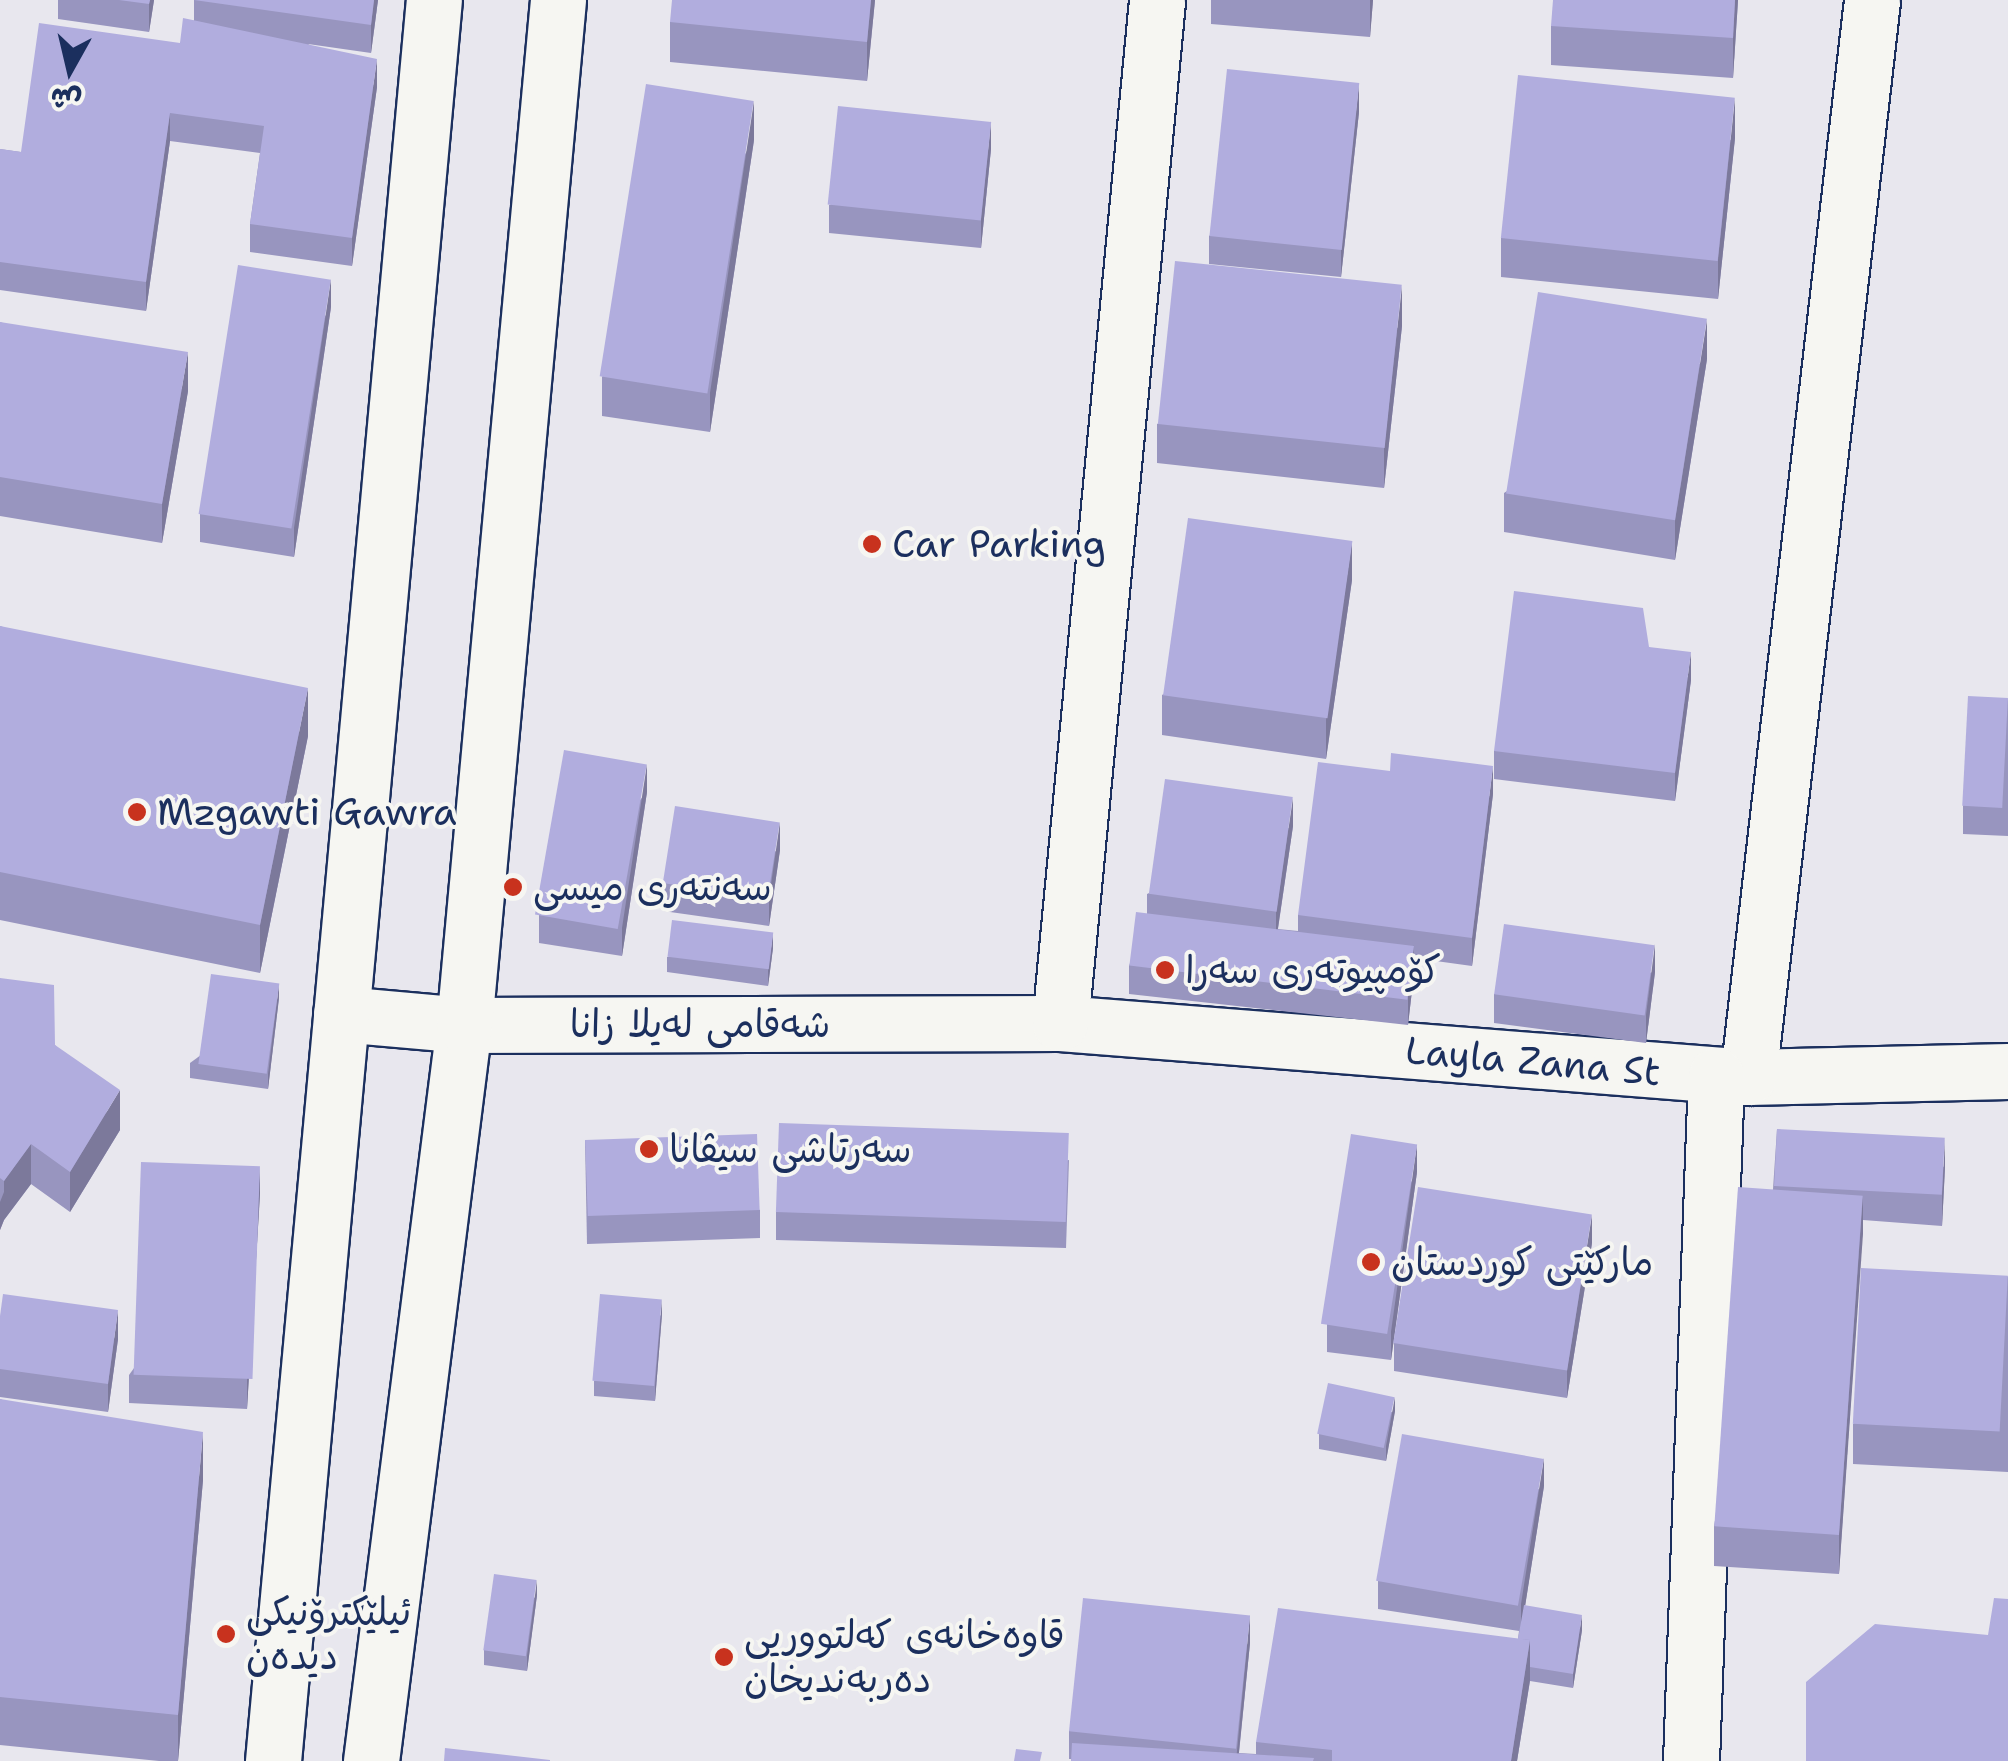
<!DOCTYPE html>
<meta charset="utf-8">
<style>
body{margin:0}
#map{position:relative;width:2008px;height:1761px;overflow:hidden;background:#e8e7ee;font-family:"Shantell Sans","Playpen Sans Arabic",sans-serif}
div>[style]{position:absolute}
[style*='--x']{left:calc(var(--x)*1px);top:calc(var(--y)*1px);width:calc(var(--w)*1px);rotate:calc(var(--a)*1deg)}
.roads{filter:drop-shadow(2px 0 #1b2f5e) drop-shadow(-2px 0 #1b2f5e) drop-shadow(0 2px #1b2f5e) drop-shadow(0 -2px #1b2f5e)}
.minor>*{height:55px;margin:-27.5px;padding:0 27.5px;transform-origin:27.5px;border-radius:27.5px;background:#f6f6f2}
.highway>*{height:55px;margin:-27.5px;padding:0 27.5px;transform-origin:27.5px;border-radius:27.5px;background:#f6f6f2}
.wall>*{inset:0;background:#9895bf}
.shaded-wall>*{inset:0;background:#7c799b}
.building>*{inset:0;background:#b1adde;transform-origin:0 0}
.dots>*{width:28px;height:28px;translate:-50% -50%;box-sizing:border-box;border:5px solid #f6f6f2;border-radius:50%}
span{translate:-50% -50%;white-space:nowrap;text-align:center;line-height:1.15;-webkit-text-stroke:8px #f6f6f2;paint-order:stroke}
.poi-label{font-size:38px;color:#1b2f5e}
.left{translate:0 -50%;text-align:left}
.street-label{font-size:38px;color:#1b2f5e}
.north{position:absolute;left:20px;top:20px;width:100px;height:100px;-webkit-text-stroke:8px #f6f6f2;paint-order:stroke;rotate:188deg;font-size:28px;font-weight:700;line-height:40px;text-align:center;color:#1b2f5e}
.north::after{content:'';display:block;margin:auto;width:35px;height:45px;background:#1b2f5e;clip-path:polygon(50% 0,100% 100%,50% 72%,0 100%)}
</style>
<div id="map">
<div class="roads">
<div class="minor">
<div style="--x:341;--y:1014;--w:123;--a:5.1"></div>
<div style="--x:464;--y:1025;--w:596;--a:-0.19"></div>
<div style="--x:1060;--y:1023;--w:690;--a:4.49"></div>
<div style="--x:1748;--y:1077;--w:260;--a:-1.3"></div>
<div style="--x:1060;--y:1023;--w:1028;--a:-84.58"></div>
<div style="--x:1748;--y:1077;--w:1084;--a:-83.43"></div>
<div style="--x:1691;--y:1761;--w:686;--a:-87.91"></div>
</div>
<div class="highway">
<div style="--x:273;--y:1761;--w:1768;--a:-84.78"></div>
<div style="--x:371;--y:1761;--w:742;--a:-82.8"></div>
<div style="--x:464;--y:1025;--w:1029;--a:-84.76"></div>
</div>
</div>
<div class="wall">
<div style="clip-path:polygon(58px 0,154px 0,149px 32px,58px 19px)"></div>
<div style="clip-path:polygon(194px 0,378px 0,371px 53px,308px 44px,377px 87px,352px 266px,250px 252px,250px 224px,260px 153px,170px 141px,146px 311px,0 290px,0 149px,21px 152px,180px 43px,194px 20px)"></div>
<div style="clip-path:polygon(875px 0,867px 81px,670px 62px,670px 22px)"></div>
<div style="clip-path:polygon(1211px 0,1373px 0,1370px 37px,1211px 24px)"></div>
<div style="clip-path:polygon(1738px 0,1733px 78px,1551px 65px,1551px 26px)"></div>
<div style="clip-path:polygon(1359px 112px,1341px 277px,1209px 264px,1209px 236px)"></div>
<div style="clip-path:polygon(1735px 138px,1718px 299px,1501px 277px,1501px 238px)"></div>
<div style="clip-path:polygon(754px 140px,710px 432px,602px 416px,602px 377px)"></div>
<div style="clip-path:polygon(991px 149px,981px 248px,829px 233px,829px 205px)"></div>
<div style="clip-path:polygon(331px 307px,294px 557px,200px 542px,200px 514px)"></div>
<div style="clip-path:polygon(0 322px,188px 391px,162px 543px,0 516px)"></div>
<div style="clip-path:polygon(1402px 326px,1384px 488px,1157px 463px,1157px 424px)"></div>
<div style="clip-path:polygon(1707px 359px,1675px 560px,1504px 532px,1504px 493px)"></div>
<div style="clip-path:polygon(1352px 580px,1326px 759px,1162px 735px,1162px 695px)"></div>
<div style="clip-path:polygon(0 626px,308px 736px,260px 973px,0 920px)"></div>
<div style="clip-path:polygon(1649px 647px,1691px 680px,1675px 801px,1494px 779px,1494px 751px)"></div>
<div style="clip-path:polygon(2008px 698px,2008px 836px,1963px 834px,1963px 806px)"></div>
<div style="clip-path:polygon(647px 792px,622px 956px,539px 943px,539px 915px)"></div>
<div style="clip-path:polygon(1493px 794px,1472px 966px,1414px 958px,1414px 973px,1408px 1025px,1129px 994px,1129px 966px,1147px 914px,1147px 894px,1293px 826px,1278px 929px,1298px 931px,1298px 915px)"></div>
<div style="clip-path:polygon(780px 850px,769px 926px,663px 911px,663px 883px)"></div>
<div style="clip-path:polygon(773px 948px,768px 986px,667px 972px,667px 957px)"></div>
<div style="clip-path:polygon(1655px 972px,1646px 1043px,1494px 1023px,1494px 994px)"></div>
<div style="clip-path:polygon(0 978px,55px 1045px,120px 1130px,70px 1212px,31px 1184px,4px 1220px,0 1230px)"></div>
<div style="clip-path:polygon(279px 998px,268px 1089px,190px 1078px,190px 1063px)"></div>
<div style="clip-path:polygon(1777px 1129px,1945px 1167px,1942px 1226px,1863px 1220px,1839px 1574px,1714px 1566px,1714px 1526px,1773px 1189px)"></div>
<div style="clip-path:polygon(585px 1140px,760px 1210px,760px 1238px,587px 1244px)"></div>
<div style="clip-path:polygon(1069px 1160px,1066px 1248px,776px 1240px,776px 1212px)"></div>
<div style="clip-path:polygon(1417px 1172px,1391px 1360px,1327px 1352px,1327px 1324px)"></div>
<div style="clip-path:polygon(260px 1194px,247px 1409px,129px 1403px,129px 1375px)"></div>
<div style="clip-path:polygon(1592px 1243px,1567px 1398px,1394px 1371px,1394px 1343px)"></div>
<div style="clip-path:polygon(2008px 1276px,2008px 1472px,1853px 1464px,1853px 1424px)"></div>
<div style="clip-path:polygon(662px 1314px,655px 1401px,594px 1396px,594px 1381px)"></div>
<div style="clip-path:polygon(0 1316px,118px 1339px,108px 1412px,0 1397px)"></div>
<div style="clip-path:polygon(0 1399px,203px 1480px,178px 1761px,159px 1761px,0 1745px)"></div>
<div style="clip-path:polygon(1395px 1411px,1386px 1461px,1319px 1449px,1319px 1434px)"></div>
<div style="clip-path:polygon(1544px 1486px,1525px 1606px,1582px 1630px,1573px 1688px,1530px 1681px,1517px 1761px,1071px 1761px,1071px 1759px,1069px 1759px,1069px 1731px,1250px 1643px,1239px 1753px,1256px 1754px,1256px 1742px,1518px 1639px,1519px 1631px,1378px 1609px,1378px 1581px)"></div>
<div style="clip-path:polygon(537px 1595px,527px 1671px,484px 1665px,484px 1650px)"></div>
</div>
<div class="shaded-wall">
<div style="clip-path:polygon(150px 0,154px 0,149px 32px,149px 4px)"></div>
<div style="clip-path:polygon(374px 0,378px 0,371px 53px,371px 25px)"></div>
<div style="clip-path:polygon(871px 0,875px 0,867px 81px,867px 42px)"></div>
<div style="clip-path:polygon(1370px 0,1373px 0,1370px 37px)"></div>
<div style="clip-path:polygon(1735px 0,1738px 0,1733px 78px,1733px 38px)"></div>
<div style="clip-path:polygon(377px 59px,377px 87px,352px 266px,352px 238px)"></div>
<div style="clip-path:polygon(1359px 84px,1359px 112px,1341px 277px,1341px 249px)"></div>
<div style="clip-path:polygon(1735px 98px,1735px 138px,1718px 299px,1718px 260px)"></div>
<div style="clip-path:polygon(754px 101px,754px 140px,710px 432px,710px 393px)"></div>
<div style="clip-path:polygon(170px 113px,170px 141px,146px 311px,146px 282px)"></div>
<div style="clip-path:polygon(991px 121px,991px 149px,981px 248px,981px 220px)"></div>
<div style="clip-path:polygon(331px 279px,331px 307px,294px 557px,294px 528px)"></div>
<div style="clip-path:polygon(1402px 286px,1402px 326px,1384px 488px,1384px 449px)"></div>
<div style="clip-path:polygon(1707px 320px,1707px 359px,1675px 560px,1675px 521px)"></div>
<div style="clip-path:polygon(188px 352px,188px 391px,162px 543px,162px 504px)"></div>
<div style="clip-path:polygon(1352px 541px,1352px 580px,1326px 759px,1326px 720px)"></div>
<div style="clip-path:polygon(1691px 652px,1691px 680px,1675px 801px,1675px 773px)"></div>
<div style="clip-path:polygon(308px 688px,308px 736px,260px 973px,260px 925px)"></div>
<div style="clip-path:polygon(647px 764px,647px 792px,622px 956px,622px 928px)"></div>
<div style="clip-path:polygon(1493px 766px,1493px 794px,1472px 966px,1472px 938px)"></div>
<div style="clip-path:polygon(1293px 798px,1293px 826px,1276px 941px,1276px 913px)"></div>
<div style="clip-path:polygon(780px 822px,780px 850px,769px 926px,769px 898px)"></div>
<div style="clip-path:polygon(773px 933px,773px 948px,768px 986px,768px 971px)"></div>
<div style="clip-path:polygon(1655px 944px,1655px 972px,1646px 1043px,1646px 1015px)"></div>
<div style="clip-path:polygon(1414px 945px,1414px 973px,1408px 1025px,1408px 997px)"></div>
<div style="clip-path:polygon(279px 984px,279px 998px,268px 1089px,268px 1074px)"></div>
<div style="clip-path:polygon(120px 1090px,120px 1130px,70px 1212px,70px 1172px)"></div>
<div style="clip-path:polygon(1945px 1139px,1945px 1167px,1942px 1226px,1942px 1197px)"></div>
<div style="clip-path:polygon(31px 1144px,31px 1184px,4px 1220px,0 1230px,0 1202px,4px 1192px,4px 1181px)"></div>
<div style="clip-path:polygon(1417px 1144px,1417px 1172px,1391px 1360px,1391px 1332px)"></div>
<div style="clip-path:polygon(260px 1166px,260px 1194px,247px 1409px,247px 1381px)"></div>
<div style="clip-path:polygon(1863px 1195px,1863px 1234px,1839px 1574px,1839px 1534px)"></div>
<div style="clip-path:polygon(1592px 1215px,1592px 1243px,1567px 1398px,1567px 1370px)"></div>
<div style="clip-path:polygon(662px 1299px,662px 1314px,655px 1401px,655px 1386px)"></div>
<div style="clip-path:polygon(118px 1310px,118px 1339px,108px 1412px,108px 1384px)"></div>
<div style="clip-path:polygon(1395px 1397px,1395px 1411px,1386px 1461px,1386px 1446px)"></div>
<div style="clip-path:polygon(203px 1432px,203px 1480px,178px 1761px,178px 1715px)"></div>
<div style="clip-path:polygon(1544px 1458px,1544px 1486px,1521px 1632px,1521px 1604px)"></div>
<div style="clip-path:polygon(537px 1580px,537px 1595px,527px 1671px,527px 1656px)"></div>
<div style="clip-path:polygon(1250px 1615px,1250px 1643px,1238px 1761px,1236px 1761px)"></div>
<div style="clip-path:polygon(1582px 1615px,1582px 1630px,1573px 1688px,1573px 1674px)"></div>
<div style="clip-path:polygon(1530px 1640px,1530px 1680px,1517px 1761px,1511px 1761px)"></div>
</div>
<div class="building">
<div style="clip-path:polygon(119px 0,150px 0,149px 4px)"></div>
<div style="clip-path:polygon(194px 0,374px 0,371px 25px)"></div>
<div style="clip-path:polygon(672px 0,871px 0,867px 42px,670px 22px)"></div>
<div style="clip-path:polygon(1553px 0,1735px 0,1733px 38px,1551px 26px)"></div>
<div style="clip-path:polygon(183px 18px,377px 59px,352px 238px,250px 224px,264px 126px,170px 113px,146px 282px,0 262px,0 149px,21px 152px,39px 23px,180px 43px)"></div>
<div style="left:1227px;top:69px;width:133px;height:168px;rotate:6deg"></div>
<div style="left:1518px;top:75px;width:218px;height:164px;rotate:6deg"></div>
<div style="left:646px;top:84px;width:109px;height:296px;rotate:9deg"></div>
<div style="left:838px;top:106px;width:154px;height:99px;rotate:6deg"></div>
<div style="left:1175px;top:261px;width:228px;height:164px;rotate:6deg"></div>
<div style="left:238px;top:265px;width:94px;height:252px;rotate:9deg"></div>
<div style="left:1538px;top:292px;width:171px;height:204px;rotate:9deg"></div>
<div style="clip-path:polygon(0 322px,188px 352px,162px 504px,0 477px)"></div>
<div style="left:1188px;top:518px;width:166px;height:179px;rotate:8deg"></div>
<div style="clip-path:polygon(1514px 591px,1643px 608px,1649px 647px,1691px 652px,1675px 773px,1494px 751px)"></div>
<div style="clip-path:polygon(0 626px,308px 688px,260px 925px,0 872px)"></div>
<div style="left:1968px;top:696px;width:40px;height:110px;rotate:3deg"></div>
<div style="left:564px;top:750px;width:84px;height:167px;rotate:10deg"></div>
<div style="clip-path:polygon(1391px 753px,1493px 766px,1472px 938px,1298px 915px,1318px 762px,1390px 771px)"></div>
<div style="left:1165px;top:779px;width:129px;height:116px;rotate:8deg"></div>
<div style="left:675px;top:806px;width:106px;height:78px;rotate:9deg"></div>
<div style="left:1136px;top:912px;width:280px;height:54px;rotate:7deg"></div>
<div style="left:672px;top:920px;width:102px;height:37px;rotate:7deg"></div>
<div style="left:1504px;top:924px;width:152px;height:71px;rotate:8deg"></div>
<div style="left:211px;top:974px;width:69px;height:91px;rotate:8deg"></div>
<div style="clip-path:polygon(0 978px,54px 985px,55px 1045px,120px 1090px,70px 1172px,31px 1144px,4px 1181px,0 1178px)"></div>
<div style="left:779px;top:1123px;width:290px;height:89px;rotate:2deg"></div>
<div style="left:1777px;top:1129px;width:168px;height:57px;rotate:3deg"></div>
<div style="left:757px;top:1134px;width:76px;height:172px;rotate:88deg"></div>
<div style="left:1351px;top:1134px;width:67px;height:192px;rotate:9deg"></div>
<div style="left:141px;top:1162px;width:119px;height:213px;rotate:2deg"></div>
<div style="left:1418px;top:1187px;width:176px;height:158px;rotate:9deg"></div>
<div style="left:1738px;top:1187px;width:125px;height:340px;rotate:4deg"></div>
<div style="left:1861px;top:1268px;width:147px;height:156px;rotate:3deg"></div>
<div style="clip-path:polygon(3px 1294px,118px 1310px,108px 1384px,0 1369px,0 1316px)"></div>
<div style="left:600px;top:1294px;width:62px;height:87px;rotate:5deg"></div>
<div style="left:1328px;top:1383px;width:68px;height:52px;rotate:12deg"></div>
<div style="clip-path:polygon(0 1399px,203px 1432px,178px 1715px,0 1697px)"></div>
<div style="left:1402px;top:1434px;width:144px;height:149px;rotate:10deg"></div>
<div style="left:494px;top:1574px;width:43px;height:77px;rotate:8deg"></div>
<div style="left:1083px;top:1598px;width:168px;height:134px;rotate:6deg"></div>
<div style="clip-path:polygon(1994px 1598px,2008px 1599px,2008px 1761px,1806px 1761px,1806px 1682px,1875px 1624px,1988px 1635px)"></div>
<div style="clip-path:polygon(1524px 1605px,1582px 1615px,1573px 1674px,1530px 1667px,1530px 1640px,1518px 1639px)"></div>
<div style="clip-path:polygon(1278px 1608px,1530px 1640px,1511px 1761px,1332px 1761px,1332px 1750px,1256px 1742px)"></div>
<div style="clip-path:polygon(1072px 1743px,1314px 1758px,1313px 1761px,1071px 1761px)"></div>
<div style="clip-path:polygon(445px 1748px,550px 1760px,550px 1761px,444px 1761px)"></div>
<div style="clip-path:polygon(1016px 1749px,1042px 1752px,1040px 1761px,1014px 1761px)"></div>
</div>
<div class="dots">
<div style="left:872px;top:544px;background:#c8321e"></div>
<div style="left:137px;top:812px;background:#c8321e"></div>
<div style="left:513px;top:887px;background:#c8321e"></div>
<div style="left:1165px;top:970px;background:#c8321e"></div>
<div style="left:649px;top:1149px;background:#c8321e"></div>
<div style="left:1371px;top:1262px;background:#c8321e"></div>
<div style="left:226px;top:1634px;background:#c8321e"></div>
<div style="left:724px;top:1657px;background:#c8321e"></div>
</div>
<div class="poi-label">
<span class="left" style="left:892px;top:544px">Car Parking</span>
<span class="left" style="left:157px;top:812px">Mzgawti Gawra</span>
<span class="left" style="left:533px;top:887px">سەنتەری میسی</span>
<span class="left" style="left:1185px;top:970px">کۆمپیوتەری سەرا</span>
<span class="left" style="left:669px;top:1149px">سەرتاشی سیڤانا</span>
<span class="left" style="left:1391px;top:1262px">مارکێتی کوردستان</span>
<span class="left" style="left:246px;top:1634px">ئیلێکترۆنیکی<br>دیدەن</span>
<span class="left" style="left:744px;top:1657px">قاوەخانەی کەلتووریی<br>دەربەندیخان</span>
</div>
<div class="street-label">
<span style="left:700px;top:1024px">شەقامی لەیلا زانا</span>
<span style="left:1533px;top:1061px;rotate:5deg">Layla Zana St</span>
</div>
<div class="north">ش</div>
</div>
